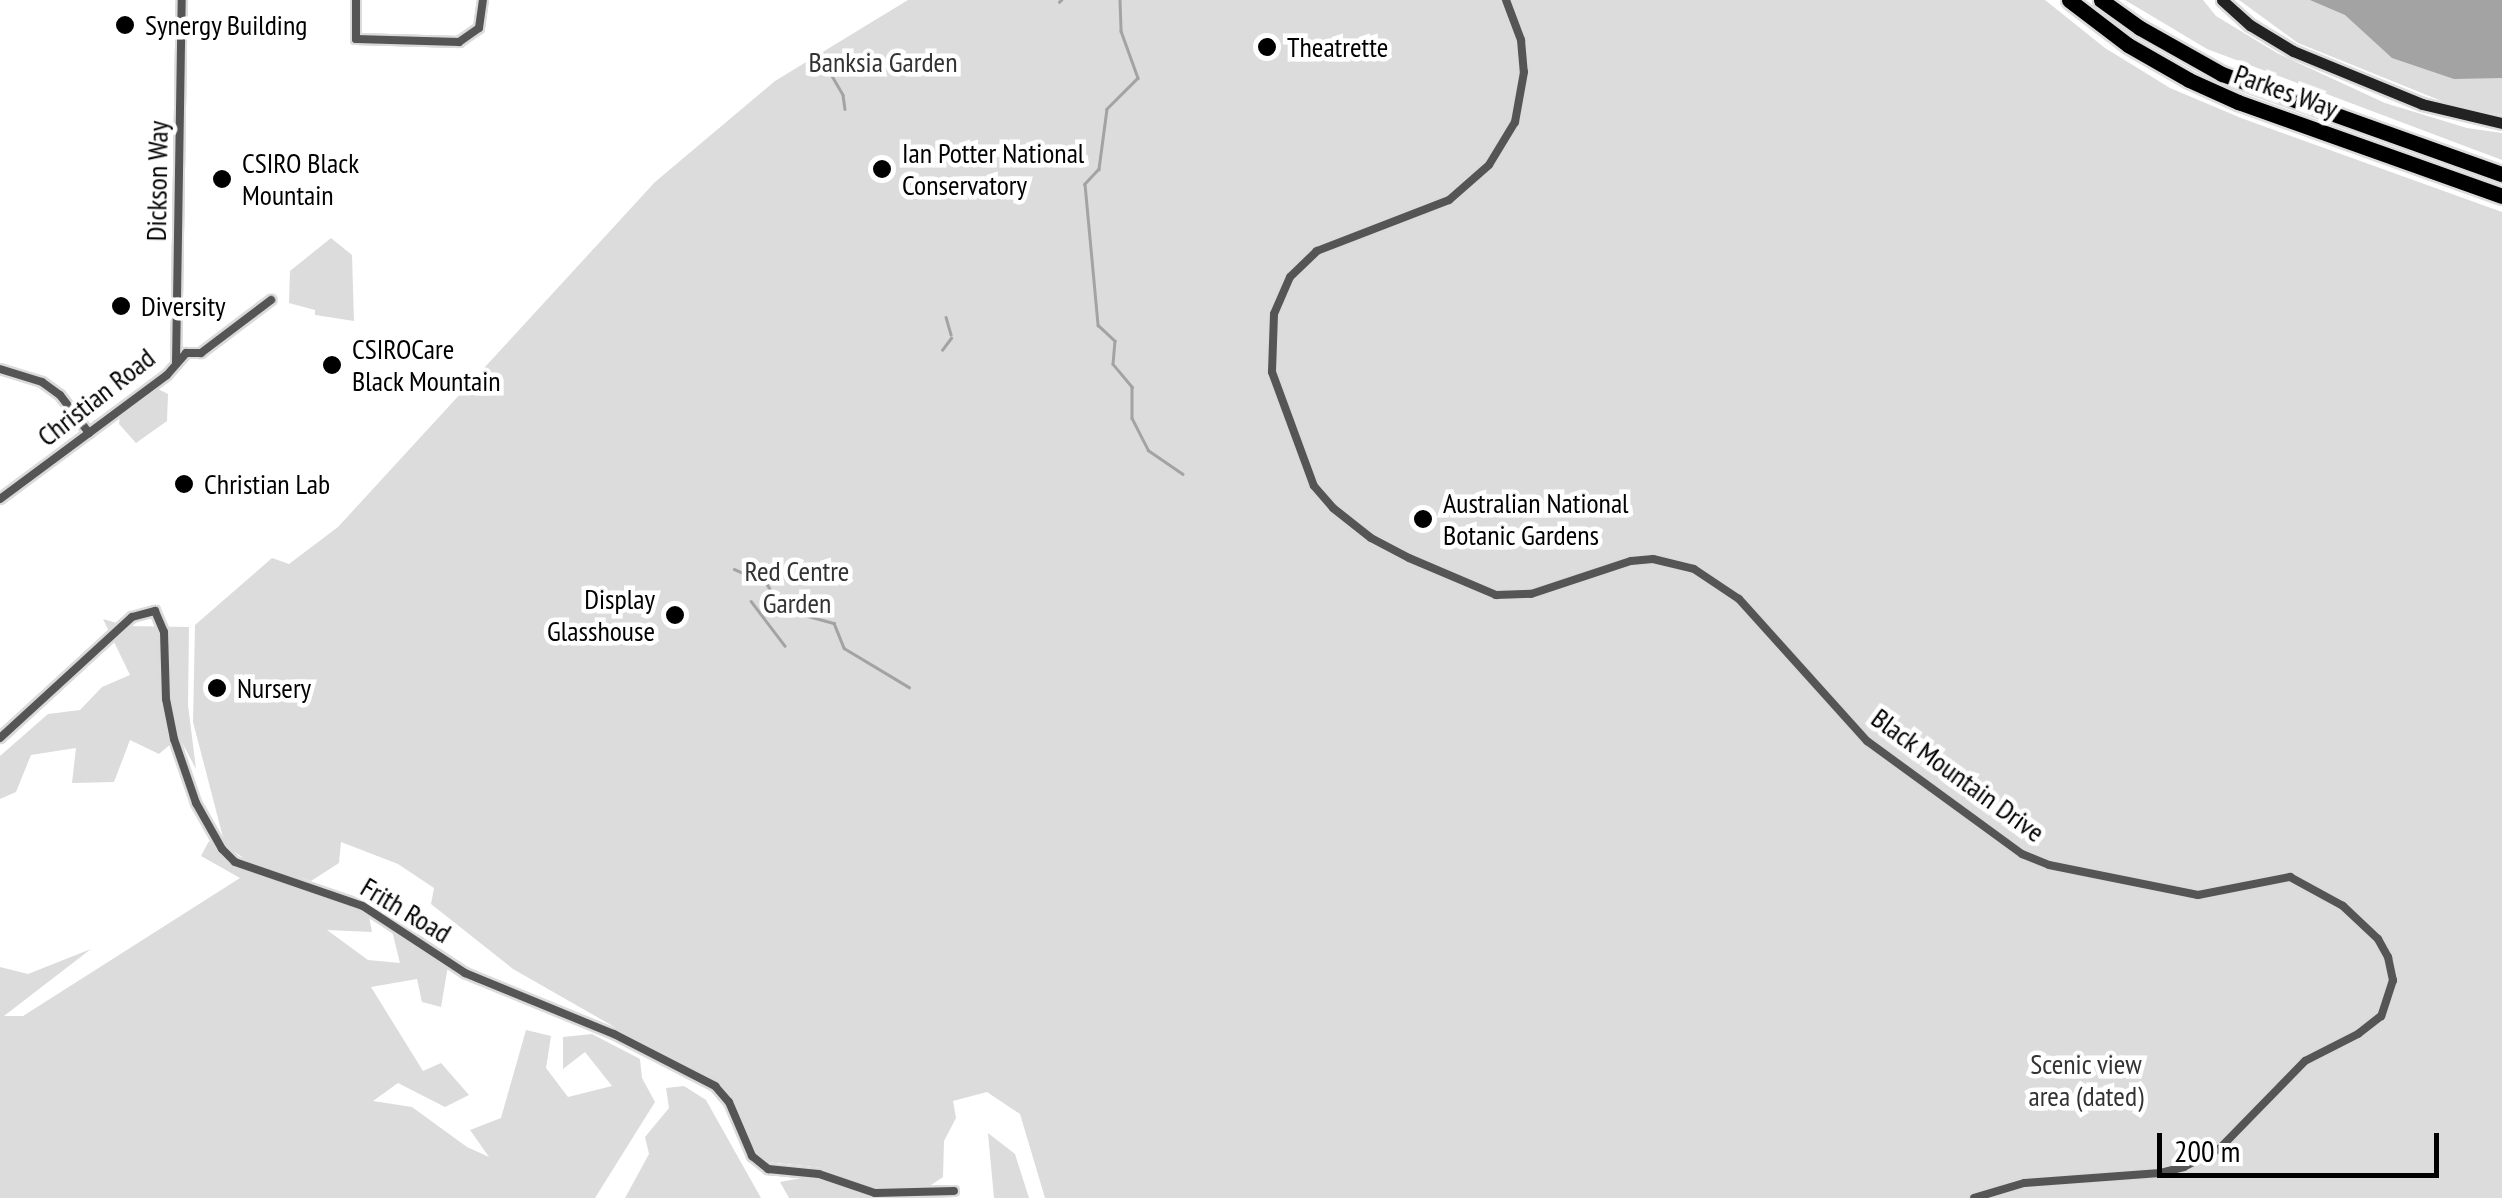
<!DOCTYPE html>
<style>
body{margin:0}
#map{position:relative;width:2502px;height:1198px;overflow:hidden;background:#fff;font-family:"PT Sans Narrow",sans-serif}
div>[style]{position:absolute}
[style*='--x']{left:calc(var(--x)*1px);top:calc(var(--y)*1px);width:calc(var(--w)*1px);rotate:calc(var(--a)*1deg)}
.green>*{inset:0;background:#dcdcdc}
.water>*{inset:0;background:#a3a3a3}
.stream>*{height:2.5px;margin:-1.25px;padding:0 1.25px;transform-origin:1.25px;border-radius:1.25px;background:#a3a3a3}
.roads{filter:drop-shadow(2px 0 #dbdbdb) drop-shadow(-2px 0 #dbdbdb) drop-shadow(0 2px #dbdbdb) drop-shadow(0 -2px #dbdbdb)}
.street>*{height:8px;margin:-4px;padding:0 4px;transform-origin:4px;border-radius:4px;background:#555}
.secondary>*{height:11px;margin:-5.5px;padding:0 5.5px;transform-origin:5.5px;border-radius:5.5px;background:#222}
.highway>*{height:15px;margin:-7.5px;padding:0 7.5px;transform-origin:7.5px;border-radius:7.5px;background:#000}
.dots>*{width:28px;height:28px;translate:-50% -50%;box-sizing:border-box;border:5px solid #fff;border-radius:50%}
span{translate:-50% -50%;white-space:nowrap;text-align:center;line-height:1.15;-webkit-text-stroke:9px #fff;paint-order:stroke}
.poi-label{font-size:28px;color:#000}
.left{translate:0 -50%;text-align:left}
.right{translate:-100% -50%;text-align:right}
.park-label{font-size:28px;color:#333}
.street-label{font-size:28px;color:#000}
.scale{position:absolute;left:2157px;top:1133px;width:282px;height:45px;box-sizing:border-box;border:5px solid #000;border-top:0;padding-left:12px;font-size:30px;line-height:35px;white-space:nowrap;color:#000;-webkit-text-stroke:8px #fff;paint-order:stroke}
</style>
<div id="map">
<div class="green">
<div style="clip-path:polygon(908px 0,2045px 0,2105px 48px,2170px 88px,2241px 118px,2502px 212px,2502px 1198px,1045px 1198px,1020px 1114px,987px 1092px,953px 1101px,956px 1118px,944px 1141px,943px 1177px,925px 1189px,927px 1198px,789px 1198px,780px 1182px,818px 1175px,845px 1184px,822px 1168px,767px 1162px,751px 1148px,730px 1093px,513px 969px,431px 904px,434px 888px,398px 864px,341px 842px,339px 863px,311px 881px,250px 863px,225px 845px,193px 722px,195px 625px,272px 558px,289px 564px,338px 527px,655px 182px,775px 81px)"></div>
<div style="clip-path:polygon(2125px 0,2203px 0,2216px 16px,2277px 53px,2385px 103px,2467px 128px,2502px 133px,2502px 160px,2207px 49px)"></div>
<div style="clip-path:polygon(2239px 0,2351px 0,2502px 67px,2502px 115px,2454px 106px,2298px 43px)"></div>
<div style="clip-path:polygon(331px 238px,352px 255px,354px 321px,315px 315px,315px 310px,289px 303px,290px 271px)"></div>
<div style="clip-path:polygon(156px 388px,168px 394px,167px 421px,136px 443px,119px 424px,120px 415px)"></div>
<div style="clip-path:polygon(103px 619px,127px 626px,189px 627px,188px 705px,196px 769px,179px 737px,159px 754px,130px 740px,114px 782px,72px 783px,76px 748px,31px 755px,16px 792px,0 799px,0 756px,48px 714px,80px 710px,102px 687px,130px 675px)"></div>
<div style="clip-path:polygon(209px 841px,230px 863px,368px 911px,372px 932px,327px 930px,368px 960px,400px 963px,392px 931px,448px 966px,441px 1007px,422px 1002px,417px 979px,371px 987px,423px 1071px,441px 1063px,469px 1095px,445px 1107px,398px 1083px,373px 1101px,412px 1107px,467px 1147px,489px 1157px,470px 1130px,501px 1118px,526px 1030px,551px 1036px,546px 1068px,568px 1097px,612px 1086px,585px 1052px,563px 1069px,563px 1037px,592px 1034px,640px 1059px,642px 1078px,655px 1102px,595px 1198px,0 1198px,0 967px,28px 974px,91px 949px,4px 1016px,23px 1016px,240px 878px,201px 856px)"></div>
<div style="clip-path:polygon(684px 1086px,706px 1100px,761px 1198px,625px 1198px,649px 1154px,645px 1137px,669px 1108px,666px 1088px)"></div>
<div style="clip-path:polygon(988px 1133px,1015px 1154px,1029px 1198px,994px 1198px)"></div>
</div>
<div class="water">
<div style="clip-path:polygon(2310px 0,2502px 0,2502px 78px,2454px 79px,2392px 58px,2345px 15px)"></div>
</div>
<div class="stream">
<div style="--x:1120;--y:0;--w:31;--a:88"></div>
<div style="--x:1121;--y:31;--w:50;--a:70.1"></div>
<div style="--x:1138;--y:78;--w:44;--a:135"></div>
<div style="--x:1107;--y:109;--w:61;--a:97.6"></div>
<div style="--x:1099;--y:169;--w:21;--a:133"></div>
<div style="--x:1085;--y:184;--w:142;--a:84.7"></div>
<div style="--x:1098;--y:325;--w:23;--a:43"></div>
<div style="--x:1115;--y:341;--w:23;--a:95"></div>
<div style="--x:1113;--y:364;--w:30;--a:50"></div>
<div style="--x:1132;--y:387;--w:31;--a:90"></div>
<div style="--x:1132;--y:418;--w:36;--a:63"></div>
<div style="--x:1148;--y:450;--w:42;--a:34.4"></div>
<div style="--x:1059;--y:2;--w:3;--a:-45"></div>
<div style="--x:831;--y:74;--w:24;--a:60"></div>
<div style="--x:843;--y:95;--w:14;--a:82"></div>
<div style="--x:946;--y:317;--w:18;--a:74"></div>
<div style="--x:942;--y:350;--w:15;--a:-53"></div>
<div style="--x:734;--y:569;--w:36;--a:24"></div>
<div style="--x:767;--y:584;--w:29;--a:59"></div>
<div style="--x:782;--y:609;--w:54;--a:15.1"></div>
<div style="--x:834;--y:623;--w:27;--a:68"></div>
<div style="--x:844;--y:648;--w:76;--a:31"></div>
<div style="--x:751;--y:601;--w:56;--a:52.9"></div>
</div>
<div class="roads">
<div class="street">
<div style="--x:356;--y:0;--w:39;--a:90"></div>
<div style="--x:356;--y:39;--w:103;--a:1.7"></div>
<div style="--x:459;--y:42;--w:24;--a:-35"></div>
<div style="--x:479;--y:28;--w:28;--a:-82"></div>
<div style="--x:1506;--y:0;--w:43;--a:69.4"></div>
<div style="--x:1521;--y:40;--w:32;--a:85"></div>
<div style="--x:1524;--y:72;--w:51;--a:100.2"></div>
<div style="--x:1515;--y:122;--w:50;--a:121.2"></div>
<div style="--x:1489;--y:165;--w:53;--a:138.8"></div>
<div style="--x:1449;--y:200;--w:142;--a:158.9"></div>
<div style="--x:1317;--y:251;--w:37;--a:136"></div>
<div style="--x:1290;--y:277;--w:40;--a:113.4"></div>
<div style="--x:1274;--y:314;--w:58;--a:92"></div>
<div style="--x:1272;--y:372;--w:121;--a:69.8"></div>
<div style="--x:1314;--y:486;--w:29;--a:49"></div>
<div style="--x:1333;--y:508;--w:48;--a:38.3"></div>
<div style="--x:1371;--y:538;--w:43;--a:27.8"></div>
<div style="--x:1409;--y:558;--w:95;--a:23"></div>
<div style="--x:1496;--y:595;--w:35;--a:-2"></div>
<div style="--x:1531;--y:594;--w:105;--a:-18.3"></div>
<div style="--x:1631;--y:561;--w:22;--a:-5"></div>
<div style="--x:1653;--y:559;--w:42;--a:13.7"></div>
<div style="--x:1694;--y:569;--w:54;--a:33.7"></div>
<div style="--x:1739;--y:599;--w:191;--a:48"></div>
<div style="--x:1867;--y:741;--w:192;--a:36.1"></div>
<div style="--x:2022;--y:854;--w:29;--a:22"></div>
<div style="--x:2049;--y:865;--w:152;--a:11.4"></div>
<div style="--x:2198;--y:895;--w:94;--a:-11.1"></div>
<div style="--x:2290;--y:877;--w:60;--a:28.7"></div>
<div style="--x:2343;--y:906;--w:48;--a:43.3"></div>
<div style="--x:2378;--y:939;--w:21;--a:61"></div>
<div style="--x:2388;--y:957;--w:24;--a:78"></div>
<div style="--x:2393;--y:980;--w:38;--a:108"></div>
<div style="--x:2381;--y:1016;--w:29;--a:142"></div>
<div style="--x:2358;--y:1034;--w:59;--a:153"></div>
<div style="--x:2305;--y:1061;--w:123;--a:134.3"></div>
<div style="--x:2219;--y:1149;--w:39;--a:153"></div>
<div style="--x:2184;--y:1167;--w:25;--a:166"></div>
<div style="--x:2160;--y:1173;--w:136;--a:175.8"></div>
<div style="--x:2024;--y:1183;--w:52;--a:163.3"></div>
<div style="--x:176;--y:363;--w:363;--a:-89.1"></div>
<div style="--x:0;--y:369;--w:44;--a:17.2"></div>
<div style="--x:42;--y:382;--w:22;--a:36"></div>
<div style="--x:60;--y:395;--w:48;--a:52.7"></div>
<div style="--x:0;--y:499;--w:208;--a:-36.6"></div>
<div style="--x:167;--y:375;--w:29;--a:-49"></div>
<div style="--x:186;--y:353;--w:15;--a:0"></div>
<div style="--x:201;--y:353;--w:88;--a:-37.1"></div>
<div style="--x:0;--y:738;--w:179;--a:-42.5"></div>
<div style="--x:132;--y:617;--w:24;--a:-15"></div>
<div style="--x:155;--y:611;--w:23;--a:67"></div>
<div style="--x:164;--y:632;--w:67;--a:88.3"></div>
<div style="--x:166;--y:699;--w:41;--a:78.7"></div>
<div style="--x:174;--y:739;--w:68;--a:71"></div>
<div style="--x:196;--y:803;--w:53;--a:60.5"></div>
<div style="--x:222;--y:849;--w:18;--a:45"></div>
<div style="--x:235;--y:862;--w:135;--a:19"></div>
<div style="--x:363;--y:906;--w:122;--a:33.3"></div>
<div style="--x:465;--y:973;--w:161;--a:22.3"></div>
<div style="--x:614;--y:1034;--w:114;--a:27.2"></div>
<div style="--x:715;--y:1086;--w:21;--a:49"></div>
<div style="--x:729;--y:1102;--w:59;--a:66.9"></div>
<div style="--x:752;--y:1156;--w:21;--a:39"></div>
<div style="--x:768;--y:1169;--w:51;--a:5.6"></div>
<div style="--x:819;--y:1174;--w:59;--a:18.7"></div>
<div style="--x:875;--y:1193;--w:79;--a:-1.5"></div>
</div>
<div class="secondary">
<div style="--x:2222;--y:0;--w:38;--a:42"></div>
<div style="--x:2250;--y:25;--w:50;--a:31.2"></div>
<div style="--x:2293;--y:51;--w:139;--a:22.3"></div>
<div style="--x:2422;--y:104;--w:82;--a:13.4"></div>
</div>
<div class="highway">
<div style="--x:2069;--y:0;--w:74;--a:37.3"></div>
<div style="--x:2128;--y:45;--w:70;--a:29.8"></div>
<div style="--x:2189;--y:80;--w:54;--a:24.2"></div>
<div style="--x:2238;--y:102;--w:280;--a:19.6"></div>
<div style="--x:2101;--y:0;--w:48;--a:35.7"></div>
<div style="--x:2140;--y:28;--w:94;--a:29.3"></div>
<div style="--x:2222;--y:74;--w:297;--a:19.7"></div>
</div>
</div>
<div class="dots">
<div style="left:125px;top:25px;background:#000"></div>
<div style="left:1267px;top:47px;background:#000"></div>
<div style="left:882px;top:169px;background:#000"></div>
<div style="left:222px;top:179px;background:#000"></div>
<div style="left:121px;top:306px;background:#000"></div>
<div style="left:332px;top:365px;background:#000"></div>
<div style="left:184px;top:484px;background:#000"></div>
<div style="left:1423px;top:519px;background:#000"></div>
<div style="left:675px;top:615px;background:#000"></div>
<div style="left:217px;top:688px;background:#000"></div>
</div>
<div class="poi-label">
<span class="left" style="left:145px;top:25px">Synergy Building</span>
<span class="left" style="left:1287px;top:47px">Theatrette</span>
<span class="left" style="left:902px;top:169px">Ian Potter National<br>Conservatory</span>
<span class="left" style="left:242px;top:179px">CSIRO Black<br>Mountain</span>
<span class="left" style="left:141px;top:306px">Diversity</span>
<span class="left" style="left:352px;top:365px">CSIROCare<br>Black Mountain</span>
<span class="left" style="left:204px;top:484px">Christian Lab</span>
<span class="left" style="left:1443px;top:519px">Australian National<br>Botanic Gardens</span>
<span class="right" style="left:655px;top:615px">Display<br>Glasshouse</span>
<span class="left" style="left:237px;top:688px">Nursery</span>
</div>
<div class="park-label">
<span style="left:883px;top:62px">Banksia Garden</span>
<span style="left:797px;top:587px">Red Centre<br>Garden</span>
<span style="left:2086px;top:1080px">Scenic view<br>area (dated)</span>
</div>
<div class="street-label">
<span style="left:2286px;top:91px;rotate:20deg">Parkes Way</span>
<span style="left:157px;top:181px;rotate:-89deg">Dickson Way</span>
<span style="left:96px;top:397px;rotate:-38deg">Christian Road</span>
<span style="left:1958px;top:775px;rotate:36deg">Black Mountain Drive</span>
<span style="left:406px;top:910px;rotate:31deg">Frith Road</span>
</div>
<div class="scale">200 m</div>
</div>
